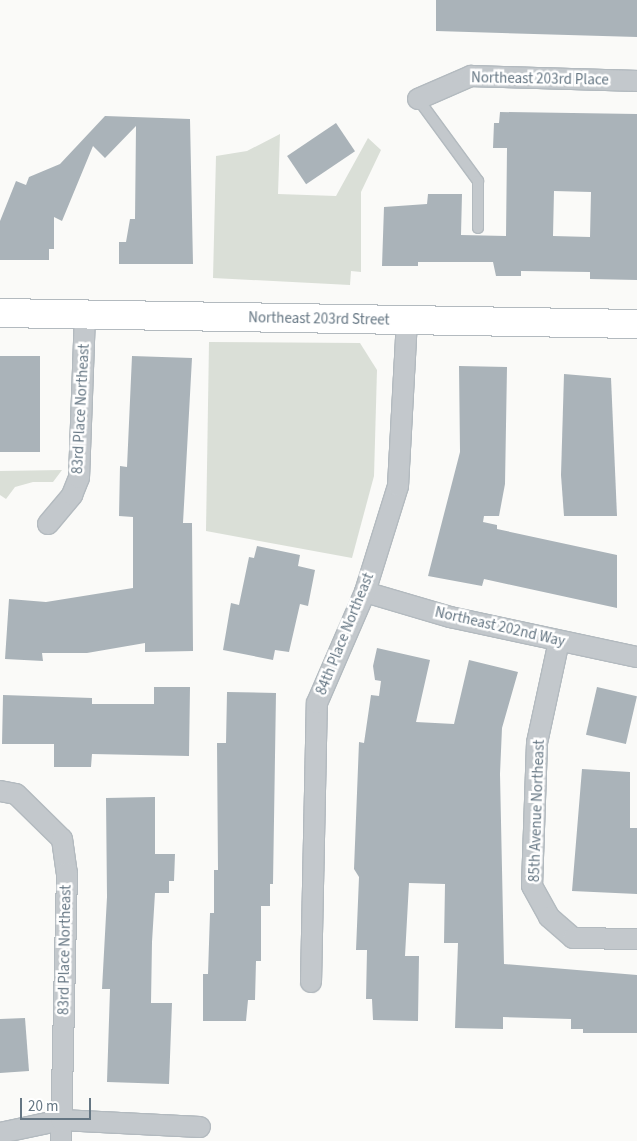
<!DOCTYPE html>
<style>
body{margin:0}
#map{position:relative;width:637px;height:1141px;overflow:hidden;background:#fafaf8;font-family:"Source Sans 3",sans-serif}
div>[style]{position:absolute}
[style*='--x']{left:calc(var(--x)*1px);top:calc(var(--y)*1px);width:calc(var(--w)*1px);rotate:calc(var(--a)*1deg)}
.green>*{inset:0;background:#dadfd7}
.building>*{inset:0;background:#aab3b9;transform-origin:0 0}
.roads{filter:drop-shadow(1px 0 #b3babf) drop-shadow(-1px 0 #b3babf) drop-shadow(0 1px #b3babf) drop-shadow(0 -1px #b3babf)}
.lane>*{height:10px;margin:-5px;padding:0 5px;transform-origin:5px;border-radius:5px;background:#c3c8cc}
.street>*{height:20px;margin:-10px;padding:0 10px;transform-origin:10px;border-radius:10px;background:#c3c8cc}
.secondary>*{height:28px;margin:-14px;padding:0 14px;transform-origin:14px;border-radius:14px;background:#fff}
span{translate:-50% -50%;white-space:nowrap;text-align:center;line-height:1.15;-webkit-text-stroke:5px #fff;paint-order:stroke}
.street-label{font-size:15px;color:#657683}
.scale{position:absolute;left:20px;top:1098px;width:71px;height:22px;box-sizing:border-box;border:2px solid #657683;border-top:0;padding-left:6px;font-size:15px;line-height:18px;white-space:nowrap;color:#657683;-webkit-text-stroke:4px #fff;paint-order:stroke}
</style>
<div id="map">
<div class="green">
<div style="clip-path:polygon(280px 134px,278px 194px,336px 196px,368px 138px,381px 150px,361px 192px,361px 272px,351px 271px,350px 285px,213px 278px,216px 156px,247px 151px)"></div>
<div style="clip-path:polygon(209px 342px,360px 343px,377px 370px,374px 476px,352px 558px,206px 531px)"></div>
<div style="clip-path:polygon(62px 470px,53px 482px,33px 482px,15px 487px,6px 499px,0 495px,0 471px)"></div>
</div>
<div class="building">
<div style="clip-path:polygon(436px 0,637px 0,637px 37px,436px 31px)"></div>
<div style="clip-path:polygon(evenodd,500px 112px,637px 114px,637px 280px,590px 279px,590px 272px,521px 271px,521px 276px,496px 276px,493px 262px,418px 262px,418px 266px,382px 266px,384px 207px,427px 204px,428px 194px,462px 194px,461px 235px,506px 236px,507px 148px,493px 148px,494px 123px,499px 123px,500px 112px,554px 191px,591px 192px,590px 237px,553px 236px,554px 191px)"></div>
<div style="clip-path:polygon(105px 116px,190px 119px,193px 264px,119px 264px,119px 242px,126px 242px,130px 219px,135px 219px,136px 126px,105px 158px,93px 146px,62px 221px,54px 217px,54px 249px,49px 249px,49px 260px,0 260px,0 221px,16px 181px,26px 185px,29px 177px,60px 164px)"></div>
<div style="left:336px;top:123px;width:34px;height:59px;rotate:56deg"></div>
<div style="left:0;top:356px;width:40px;height:96px"></div>
<div style="clip-path:polygon(132px 356px,192px 358px,183px 523px,192px 523px,193px 651px,145px 652px,145px 643px,87px 653px,42px 653px,43px 661px,5px 659px,9px 599px,46px 602px,133px 588px,133px 517px,119px 516px,120px 466px,127px 467px)"></div>
<div style="clip-path:polygon(459px 366px,507px 367px,505px 484px,499px 516px,484px 516px,483px 522px,497px 525px,497px 529px,617px 555px,617px 608px,484px 579px,482px 586px,428px 576px,460px 452px)"></div>
<div style="clip-path:polygon(564px 374px,611px 378px,617px 516px,564px 516px,561px 475px)"></div>
<div style="clip-path:polygon(257px 546px,300px 555px,298px 566px,315px 570px,308px 606px,300px 604px,289px 652px,275px 650px,273px 660px,223px 650px,231px 603px,239px 605px,249px 557px,254px 558px)"></div>
<div style="clip-path:polygon(377px 648px,430px 660px,416px 722px,454px 724px,469px 660px,518px 672px,502px 728px,500px 774px,504px 964px,637px 975px,637px 1033px,583px 1033px,583px 1029px,571px 1029px,571px 1019px,503px 1017px,503px 1029px,455px 1028px,458px 943px,444px 943px,445px 884px,409px 883px,405px 956px,419px 956px,418px 1021px,373px 1020px,372px 999px,366px 999px,367px 950px,356px 950px,359px 877px,354px 869px,359px 742px,364px 743px,371px 695px,379px 696px,381px 681px,375px 680px,373px 666px)"></div>
<div style="clip-path:polygon(154px 687px,190px 687px,189px 756px,92px 754px,91px 767px,54px 767px,54px 744px,2px 744px,3px 695px,92px 698px,92px 704px,154px 704px)"></div>
<div style="left:597px;top:687px;width:41px;height:49px;rotate:13deg"></div>
<div style="clip-path:polygon(227px 692px,276px 693px,273px 884px,270px 884px,270px 906px,261px 906px,261px 961px,256px 961px,255px 1000px,248px 1000px,246px 1021px,203px 1021px,203px 974px,208px 974px,210px 913px,214px 913px,214px 870px,218px 870px,217px 743px,226px 743px)"></div>
<div style="clip-path:polygon(582px 769px,630px 772px,630px 828px,637px 828px,637px 894px,572px 891px)"></div>
<div style="clip-path:polygon(155px 797px,155px 854px,175px 854px,174px 881px,169px 881px,169px 893px,155px 893px,152px 942px,151px 1003px,172px 1003px,169px 1084px,107px 1082px,110px 989px,102px 989px,107px 897px,106px 798px)"></div>
<div style="clip-path:polygon(25px 1018px,29px 1071px,0 1073px,0 1019px)"></div>
</div>
<div class="roads">
<div class="lane">
<div style="--x:418;--y:99;--w:102;--a:53.8"></div>
<div style="--x:478;--y:181;--w:47;--a:90"></div>
</div>
<div class="street">
<div style="--x:418;--y:99;--w:58;--a:-23.5"></div>
<div style="--x:471;--y:76;--w:166;--a:1.7"></div>
<div style="--x:48;--y:524;--w:38;--a:-50"></div>
<div style="--x:72;--y:495;--w:18;--a:-68"></div>
<div style="--x:79;--y:478;--w:163;--a:-87.9"></div>
<div style="--x:365;--y:592;--w:89;--a:16.4"></div>
<div style="--x:450;--y:617;--w:191;--a:12.1"></div>
<div style="--x:559;--y:641;--w:104;--a:102.2"></div>
<div style="--x:537;--y:743;--w:143;--a:92"></div>
<div style="--x:532;--y:886;--w:35;--a:61"></div>
<div style="--x:549;--y:917;--w:32;--a:41"></div>
<div style="--x:573;--y:938;--w:64;--a:0.9"></div>
<div style="--x:0;--y:791;--w:16;--a:11"></div>
<div style="--x:16;--y:794;--w:64;--a:44.4"></div>
<div style="--x:62;--y:839;--w:34;--a:82"></div>
<div style="--x:67;--y:873;--w:268;--a:91.3"></div>
<div style="--x:311;--y:982;--w:279;--a:-88.8"></div>
<div style="--x:317;--y:703;--w:121;--a:-66.6"></div>
<div style="--x:365;--y:592;--w:111;--a:-72.7"></div>
<div style="--x:398;--y:486;--w:166;--a:-86.9"></div>
<div style="--x:0;--y:1133;--w:62;--a:-12"></div>
<div style="--x:61;--y:1120;--w:139;--a:2.9"></div>
</div>
<div class="secondary">
<div style="--x:0;--y:313;--w:637;--a:0.99"></div>
</div>
</div>
<div class="street-label">
<span style="left:540px;top:79px;rotate:1deg">Northeast 203rd Place</span>
<span style="left:319px;top:319px;rotate:1deg">Northeast 203rd Street</span>
<span style="left:81px;top:409px;rotate:-87deg">83rd Place Northeast</span>
<span style="left:500px;top:627px;rotate:13deg">Northeast 202nd Way</span>
<span style="left:345px;top:634px;rotate:-68deg">84th Place Northeast</span>
<span style="left:537px;top:811px;rotate:-88deg">85th Avenue Northeast</span>
<span style="left:65px;top:950px;rotate:-89deg">83rd Place Northeast</span>
</div>
<div class="scale">20 m</div>
</div>
